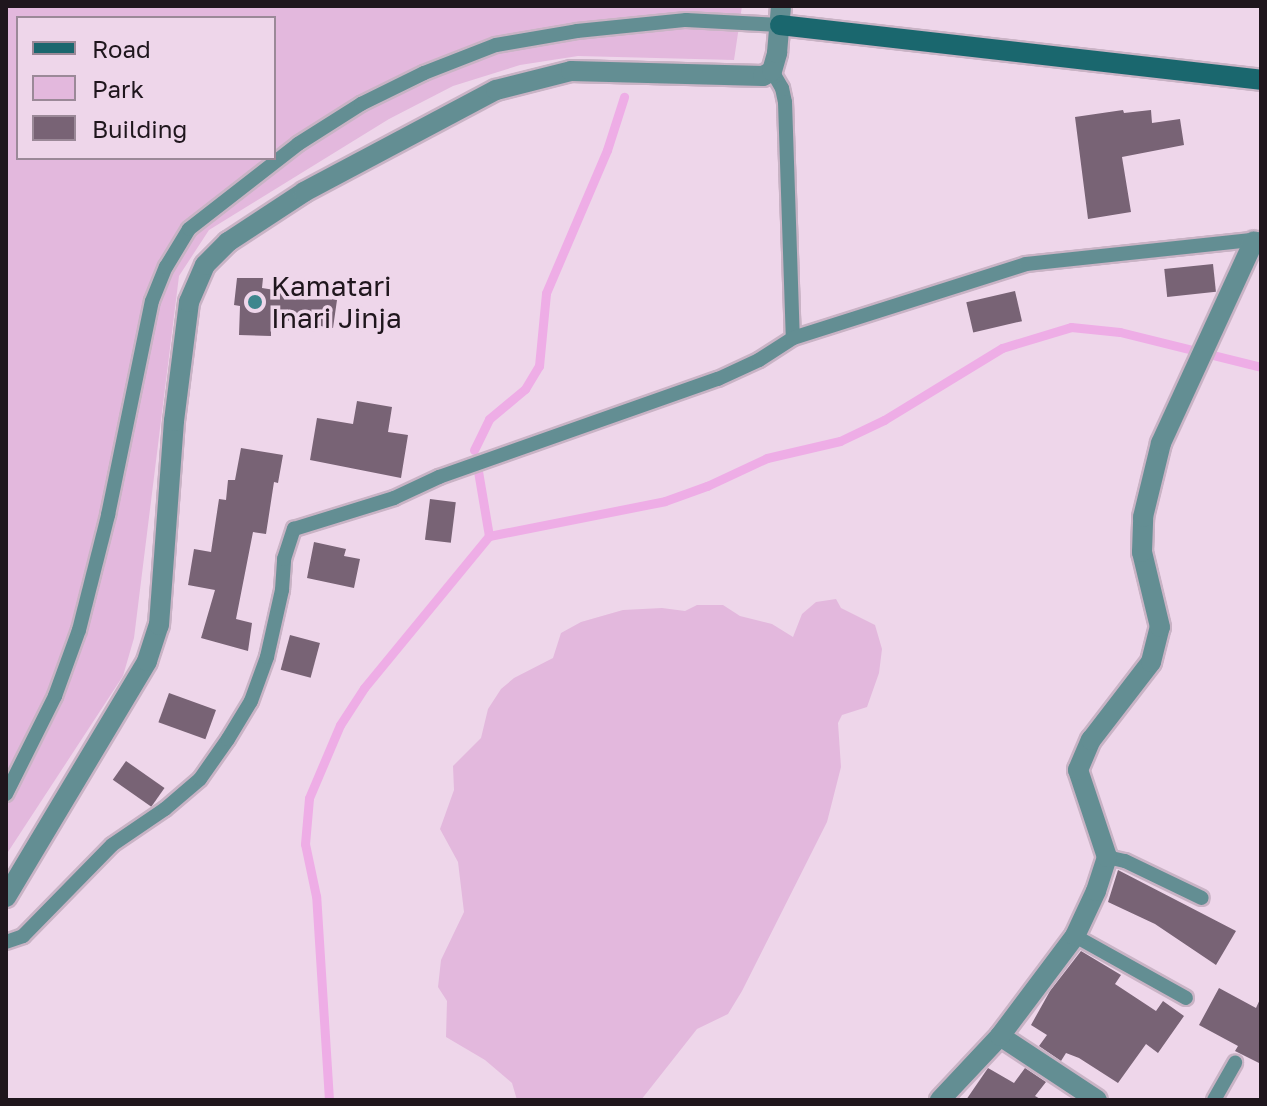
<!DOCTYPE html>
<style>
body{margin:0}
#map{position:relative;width:1267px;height:1106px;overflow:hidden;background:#eed6ea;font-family:"Golos Text",sans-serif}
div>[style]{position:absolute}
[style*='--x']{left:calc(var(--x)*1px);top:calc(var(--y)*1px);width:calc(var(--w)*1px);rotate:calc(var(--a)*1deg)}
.green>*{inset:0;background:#e3b8dd}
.stream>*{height:9px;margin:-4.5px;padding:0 4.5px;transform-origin:4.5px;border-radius:4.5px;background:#eeade6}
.building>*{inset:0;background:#786375;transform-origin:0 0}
.roads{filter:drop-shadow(2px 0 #c9b3c5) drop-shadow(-2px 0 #c9b3c5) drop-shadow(0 2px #c9b3c5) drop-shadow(0 -2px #c9b3c5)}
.lane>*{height:14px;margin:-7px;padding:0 7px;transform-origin:7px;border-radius:7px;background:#638e93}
.street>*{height:20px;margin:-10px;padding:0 10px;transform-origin:10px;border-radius:10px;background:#638e93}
.secondary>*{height:20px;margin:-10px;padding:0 10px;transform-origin:10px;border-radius:10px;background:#1a676e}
.dots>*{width:22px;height:22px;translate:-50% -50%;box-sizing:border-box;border:4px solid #eed6ea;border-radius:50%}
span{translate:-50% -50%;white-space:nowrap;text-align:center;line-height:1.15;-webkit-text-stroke:7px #eed6ea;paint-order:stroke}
.poi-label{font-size:28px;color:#1f161d}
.left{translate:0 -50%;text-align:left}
.frame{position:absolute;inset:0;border:8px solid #1f161d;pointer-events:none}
.legend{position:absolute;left:16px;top:16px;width:260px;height:144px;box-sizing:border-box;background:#eed6ea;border:2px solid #9b8998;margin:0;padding:10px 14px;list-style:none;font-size:24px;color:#1f161d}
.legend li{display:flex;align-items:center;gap:16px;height:40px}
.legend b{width:40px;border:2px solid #9b8998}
</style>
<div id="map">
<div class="green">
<div style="clip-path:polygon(evenodd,6px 6px,742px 6px,734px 60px,578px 56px,520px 65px,453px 86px,389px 119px,209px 230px,179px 276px,134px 638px,123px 676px,6px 855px,6px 6px,18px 18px,274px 18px,274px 158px,18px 158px,18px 18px)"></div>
<div style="clip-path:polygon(836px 599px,841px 608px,875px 625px,882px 649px,879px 673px,867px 707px,842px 715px,838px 723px,841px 767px,827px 822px,742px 991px,728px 1014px,697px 1029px,641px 1100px,517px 1100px,512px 1083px,485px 1060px,446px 1037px,447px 1001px,438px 987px,441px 960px,464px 912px,458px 862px,440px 829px,454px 790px,453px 766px,481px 738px,488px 709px,501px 689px,514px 678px,553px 658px,561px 633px,581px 622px,623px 610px,662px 608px,685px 611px,697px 605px,723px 605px,740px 616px,772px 624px,793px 637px,802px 614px,816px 602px)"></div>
</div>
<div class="stream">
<div style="--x:474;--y:450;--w:34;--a:-64"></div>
<div style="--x:489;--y:419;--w:47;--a:-39.8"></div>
<div style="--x:525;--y:389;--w:27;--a:-59"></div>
<div style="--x:539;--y:366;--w:73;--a:-84.5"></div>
<div style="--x:546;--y:293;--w:155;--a:-66.9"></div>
<div style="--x:607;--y:150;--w:56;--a:-72.2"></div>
<div style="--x:478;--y:471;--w:66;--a:80.4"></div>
<div style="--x:329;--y:1100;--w:204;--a:-93.6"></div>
<div style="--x:316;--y:896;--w:53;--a:-101.9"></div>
<div style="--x:305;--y:844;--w:46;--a:-85"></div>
<div style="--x:309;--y:798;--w:79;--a:-67"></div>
<div style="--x:340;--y:725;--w:44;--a:-57"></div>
<div style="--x:364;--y:688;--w:197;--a:-50.6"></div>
<div style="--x:489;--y:536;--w:179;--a:-11.2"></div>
<div style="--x:665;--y:501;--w:45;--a:-19.7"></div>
<div style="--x:707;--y:486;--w:66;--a:-25"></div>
<div style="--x:767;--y:458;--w:75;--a:-13.1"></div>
<div style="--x:840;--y:441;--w:49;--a:-25.5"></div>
<div style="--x:884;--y:420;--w:138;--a:-31.4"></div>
<div style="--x:1002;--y:348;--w:72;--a:-16.9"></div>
<div style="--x:1071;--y:327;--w:49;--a:5.8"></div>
<div style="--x:1120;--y:332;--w:145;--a:13.9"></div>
</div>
<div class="building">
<div style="clip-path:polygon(1123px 110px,1124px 113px,1151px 110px,1152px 123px,1180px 119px,1184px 145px,1122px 157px,1131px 212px,1088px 219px,1075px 117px)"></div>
<div style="left:1213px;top:264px;width:28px;height:49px;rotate:84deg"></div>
<div style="clip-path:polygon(237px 278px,263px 278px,262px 288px,337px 300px,333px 328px,271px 318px,271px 336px,239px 335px,240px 306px,234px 305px)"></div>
<div style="left:1015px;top:291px;width:31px;height:50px;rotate:77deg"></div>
<div style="clip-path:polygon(357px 401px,392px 407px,388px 432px,408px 435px,401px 478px,310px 460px,317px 418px,353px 424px)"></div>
<div style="clip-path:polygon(241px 448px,283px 455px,278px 483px,274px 482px,266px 534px,253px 532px,236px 619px,252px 623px,248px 651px,201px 638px,215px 590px,188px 585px,194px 549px,211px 552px,219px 499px,226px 500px,228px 480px,235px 480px)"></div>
<div style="left:430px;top:499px;width:26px;height:41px;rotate:7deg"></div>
<div style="clip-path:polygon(314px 542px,346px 549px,344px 556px,360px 559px,354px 588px,307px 578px)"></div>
<div style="left:290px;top:635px;width:31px;height:36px;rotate:15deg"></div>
<div style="left:169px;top:693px;width:50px;height:31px;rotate:20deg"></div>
<div style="left:126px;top:761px;width:47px;height:23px;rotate:35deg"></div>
<div style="clip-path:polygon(1118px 870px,1236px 931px,1216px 965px,1155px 924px,1108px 902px)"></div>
<div style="clip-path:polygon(1081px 951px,1121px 975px,1115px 984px,1156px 1011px,1163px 1001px,1184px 1016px,1158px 1053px,1146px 1044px,1118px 1083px,1079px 1058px,1066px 1053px,1061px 1061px,1039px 1046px,1047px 1035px,1031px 1025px,1050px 991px)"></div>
<div style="clip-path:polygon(1219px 988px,1256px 1008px,1261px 997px,1261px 1064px,1235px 1051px,1238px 1046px,1199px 1025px)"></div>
<div style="clip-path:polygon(988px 1068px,1014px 1083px,1025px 1068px,1046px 1082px,1035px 1096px,1042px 1100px,966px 1100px)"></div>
</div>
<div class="roads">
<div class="lane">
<div style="--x:772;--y:71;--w:20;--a:60"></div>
<div style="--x:782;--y:88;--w:14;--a:78"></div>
<div style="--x:785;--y:102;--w:236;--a:88.1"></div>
<div style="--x:6;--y:794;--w:110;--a:-63.4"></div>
<div style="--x:55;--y:696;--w:70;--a:-70"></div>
<div style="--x:79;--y:630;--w:119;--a:-75.8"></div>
<div style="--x:108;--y:515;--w:218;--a:-78.4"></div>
<div style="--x:152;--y:301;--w:37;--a:-68"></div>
<div style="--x:166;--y:267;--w:44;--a:-58.8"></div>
<div style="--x:189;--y:229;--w:138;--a:-37.9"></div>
<div style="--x:298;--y:144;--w:75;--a:-32.4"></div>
<div style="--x:361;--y:104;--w:70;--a:-26.2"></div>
<div style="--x:424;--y:73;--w:77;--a:-21.3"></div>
<div style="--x:496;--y:45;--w:82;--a:-9.8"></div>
<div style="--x:577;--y:31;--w:110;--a:-5.8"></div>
<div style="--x:686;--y:20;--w:94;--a:3"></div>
<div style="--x:1107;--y:857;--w:18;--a:13"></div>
<div style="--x:1125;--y:861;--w:85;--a:25.7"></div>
<div style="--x:1075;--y:936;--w:127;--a:29.2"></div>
<div style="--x:6;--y:942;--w:18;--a:-19"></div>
<div style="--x:23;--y:936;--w:127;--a:-45.6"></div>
<div style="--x:112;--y:845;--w:64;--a:-34.2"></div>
<div style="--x:165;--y:809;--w:46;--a:-40.6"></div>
<div style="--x:200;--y:779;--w:49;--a:-55"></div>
<div style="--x:228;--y:739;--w:44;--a:-58.8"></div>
<div style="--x:251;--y:701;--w:47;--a:-70"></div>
<div style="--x:267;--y:657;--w:69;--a:-77.4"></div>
<div style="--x:282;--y:590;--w:31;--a:-86"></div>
<div style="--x:284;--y:559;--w:32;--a:-72"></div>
<div style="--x:294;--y:529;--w:105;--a:-17.2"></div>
<div style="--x:394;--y:498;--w:50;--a:-25"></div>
<div style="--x:439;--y:477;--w:296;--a:-19.4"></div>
<div style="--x:718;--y:379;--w:45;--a:-24.9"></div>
<div style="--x:759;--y:360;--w:40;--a:-32.9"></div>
<div style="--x:793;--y:338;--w:244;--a:-17.6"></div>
<div style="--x:1026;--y:264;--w:236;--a:-6.1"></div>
<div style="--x:1214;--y:1100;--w:43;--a:-60.4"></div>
</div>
<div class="street">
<div style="--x:6;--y:897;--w:275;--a:-59.1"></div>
<div style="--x:147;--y:661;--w:38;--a:-72"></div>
<div style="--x:159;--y:625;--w:205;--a:-85.8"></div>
<div style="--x:174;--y:421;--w:120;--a:-82.8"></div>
<div style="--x:189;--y:302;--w:40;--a:-66.6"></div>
<div style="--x:205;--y:265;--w:33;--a:-45"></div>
<div style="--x:228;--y:242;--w:91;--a:-33.3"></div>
<div style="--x:304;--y:192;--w:217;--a:-28"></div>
<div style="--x:496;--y:90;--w:77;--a:-14.2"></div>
<div style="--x:571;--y:71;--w:192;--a:1.5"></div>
<div style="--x:763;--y:76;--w:10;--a:-29"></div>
<div style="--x:772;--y:71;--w:19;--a:-74"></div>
<div style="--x:777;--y:53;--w:47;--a:-85.1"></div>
<div style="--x:1000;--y:1036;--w:116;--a:33.4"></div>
<div style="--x:940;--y:1100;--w:88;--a:-46.8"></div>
<div style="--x:1000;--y:1036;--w:125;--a:-53.1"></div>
<div style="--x:1075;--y:936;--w:50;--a:-65"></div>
<div style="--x:1096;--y:891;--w:36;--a:-72"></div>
<div style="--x:1107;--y:857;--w:92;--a:-108.4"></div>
<div style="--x:1078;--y:770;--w:33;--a:-67"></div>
<div style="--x:1091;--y:740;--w:98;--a:-52.4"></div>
<div style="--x:1151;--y:662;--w:36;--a:-76"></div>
<div style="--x:1160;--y:627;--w:77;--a:-103.5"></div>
<div style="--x:1142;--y:552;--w:35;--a:-88"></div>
<div style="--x:1143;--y:517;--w:76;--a:-76.3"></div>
<div style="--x:1161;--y:443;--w:222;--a:-65.3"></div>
</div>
<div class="secondary">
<div style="--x:780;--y:25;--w:484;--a:6.5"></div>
</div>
</div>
<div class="dots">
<div style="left:255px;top:302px;background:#3e868d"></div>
</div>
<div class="poi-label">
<span class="left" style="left:271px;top:302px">Kamatari<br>Inari Jinja</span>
</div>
<div class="frame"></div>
<ul class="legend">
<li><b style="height:10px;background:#1a676e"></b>Road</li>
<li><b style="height:22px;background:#e3b8dd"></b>Park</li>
<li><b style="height:22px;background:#786375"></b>Building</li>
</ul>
</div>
